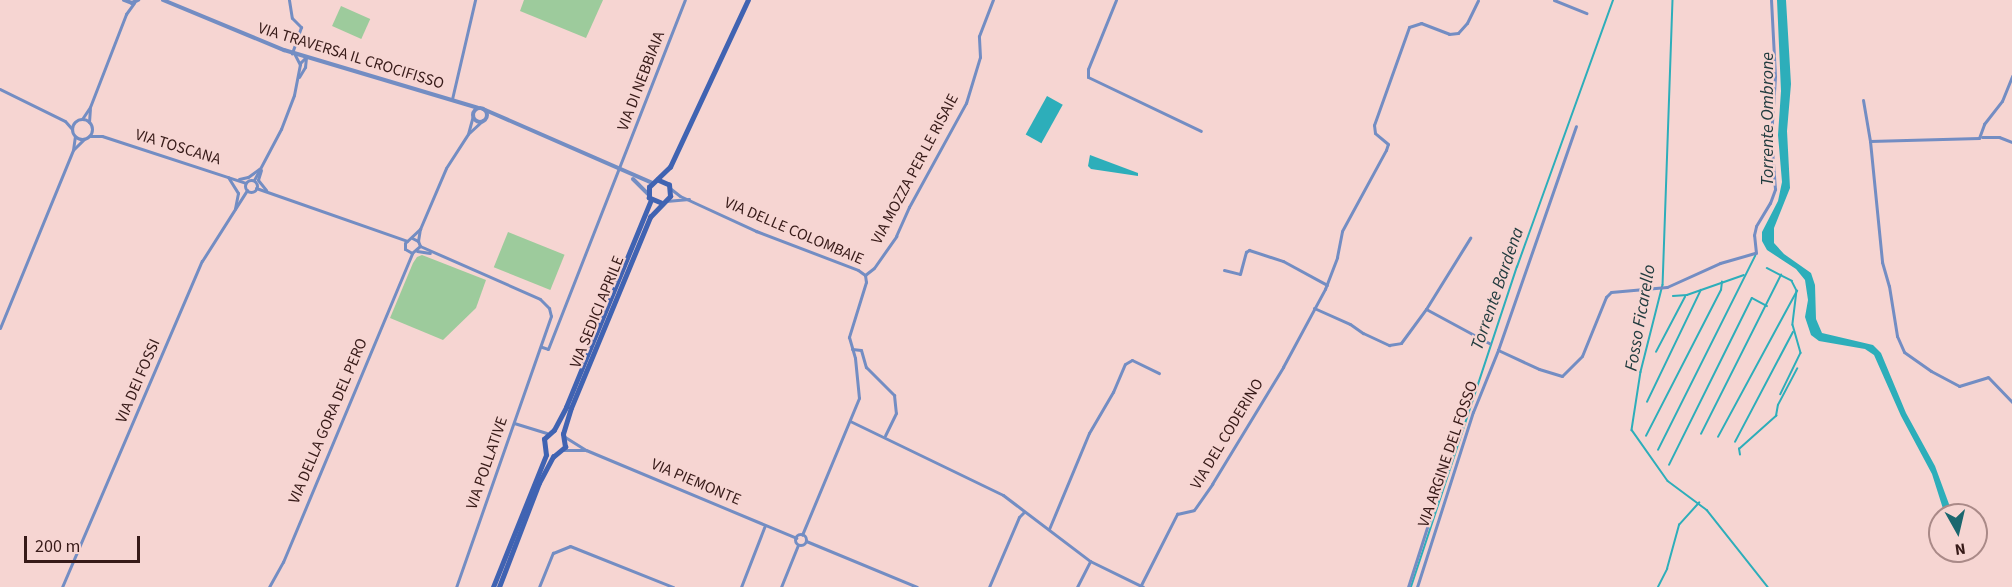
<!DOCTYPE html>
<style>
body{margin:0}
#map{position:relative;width:2012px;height:587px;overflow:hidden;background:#f6d5d2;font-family:"Source Sans 3",sans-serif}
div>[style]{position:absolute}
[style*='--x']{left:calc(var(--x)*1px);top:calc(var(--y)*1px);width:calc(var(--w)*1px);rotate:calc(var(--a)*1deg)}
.green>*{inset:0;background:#9dcb9c;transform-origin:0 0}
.water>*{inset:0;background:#2daeba;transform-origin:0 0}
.stream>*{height:1.5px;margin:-0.75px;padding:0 0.75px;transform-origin:0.75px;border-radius:0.75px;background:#2daeba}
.minor>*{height:3px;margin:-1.5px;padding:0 1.5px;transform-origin:1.5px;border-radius:1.5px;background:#738dc3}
.minor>.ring{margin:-1.5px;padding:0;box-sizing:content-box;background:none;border:3px solid #738dc3;border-radius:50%}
.tertiary>*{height:4px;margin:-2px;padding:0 2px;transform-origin:2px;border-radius:2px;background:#738dc3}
.tertiary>.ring{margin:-2px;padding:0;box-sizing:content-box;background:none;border:4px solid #738dc3;border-radius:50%}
.secondary>*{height:4.5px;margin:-2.25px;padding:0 2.25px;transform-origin:2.25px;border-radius:2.25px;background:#4063b2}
span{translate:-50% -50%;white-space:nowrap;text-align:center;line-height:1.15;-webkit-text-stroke:4.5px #f6d5d2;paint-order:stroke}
.street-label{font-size:16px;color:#371a18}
.water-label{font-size:18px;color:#223c3f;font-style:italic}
.north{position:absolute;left:1928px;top:503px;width:60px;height:60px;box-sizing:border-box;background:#f6d5d2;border:2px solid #aa8a88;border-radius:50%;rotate:172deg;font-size:16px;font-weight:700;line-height:24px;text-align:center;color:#371a18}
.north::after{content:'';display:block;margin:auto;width:21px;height:27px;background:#1b676f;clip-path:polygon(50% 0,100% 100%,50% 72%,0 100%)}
.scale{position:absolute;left:24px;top:536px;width:116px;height:27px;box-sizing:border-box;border:3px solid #371a18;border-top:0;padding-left:8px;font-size:18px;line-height:21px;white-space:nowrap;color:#371a18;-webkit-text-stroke:4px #f6d5d2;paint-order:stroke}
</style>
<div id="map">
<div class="green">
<div style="clip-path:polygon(524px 0,603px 0,586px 38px,520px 11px)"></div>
<div style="left:341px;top:6px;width:32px;height:22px;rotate:24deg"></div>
<div style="left:508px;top:232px;width:61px;height:38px;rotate:22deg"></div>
<div style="clip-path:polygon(422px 255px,486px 280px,476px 308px,443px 340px,390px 318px,413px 263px,417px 257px)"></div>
</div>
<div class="water">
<div style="clip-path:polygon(1777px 0,1786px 0,1791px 84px,1787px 131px,1790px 188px,1774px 228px,1774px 243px,1784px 254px,1811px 273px,1815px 285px,1816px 319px,1822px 333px,1873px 345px,1881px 353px,1906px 413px,1935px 466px,1953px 515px,1945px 515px,1932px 474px,1901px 416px,1874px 355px,1865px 349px,1819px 341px,1811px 335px,1805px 317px,1808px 300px,1805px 280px,1796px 269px,1767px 250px,1762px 241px,1762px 232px,1778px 201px,1782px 182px,1778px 135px,1781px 91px)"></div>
<div style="left:1047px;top:96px;width:18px;height:44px;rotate:29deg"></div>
<div style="clip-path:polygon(1090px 155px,1138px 173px,1138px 176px,1091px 169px,1088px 166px)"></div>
</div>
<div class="stream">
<div style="--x:1673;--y:0;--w:285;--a:92"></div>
<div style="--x:1663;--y:285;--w:90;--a:104.2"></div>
<div style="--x:1641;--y:372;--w:59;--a:98.8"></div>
<div style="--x:1632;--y:430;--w:62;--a:54.8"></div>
<div style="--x:1668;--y:481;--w:49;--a:36.6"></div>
<div style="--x:1707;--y:510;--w:98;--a:51.6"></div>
<div style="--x:1767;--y:268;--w:28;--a:27"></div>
<div style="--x:1792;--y:281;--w:11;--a:63"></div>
<div style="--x:1797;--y:291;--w:34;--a:97"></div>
<div style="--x:1793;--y:325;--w:29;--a:74"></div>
<div style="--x:1801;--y:353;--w:46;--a:116"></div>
<div style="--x:1673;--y:296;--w:14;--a:-4"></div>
<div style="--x:1687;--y:295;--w:60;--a:-19.3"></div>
<div style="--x:1656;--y:352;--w:62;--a:-62.2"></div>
<div style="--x:1647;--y:402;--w:124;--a:-64.3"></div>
<div style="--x:1701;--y:434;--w:178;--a:-63.3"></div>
<div style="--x:1646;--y:436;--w:164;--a:-62.8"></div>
<div style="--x:1721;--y:290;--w:8;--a:-83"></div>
<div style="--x:1718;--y:437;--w:166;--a:-61.6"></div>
<div style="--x:1735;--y:442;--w:124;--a:-62.2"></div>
<div style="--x:1658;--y:450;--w:217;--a:-63.4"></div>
<div style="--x:1740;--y:455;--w:6;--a:-99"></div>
<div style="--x:1739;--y:449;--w:50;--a:-41.7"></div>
<div style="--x:1776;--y:416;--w:11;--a:-80"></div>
<div style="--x:1778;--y:405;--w:41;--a:-62.2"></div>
<div style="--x:1669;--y:465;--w:186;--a:-63.6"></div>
<div style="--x:1752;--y:298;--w:17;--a:28"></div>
<div style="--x:1411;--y:587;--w:337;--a:-71.7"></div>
<div style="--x:1517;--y:267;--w:284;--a:-70.2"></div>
<div style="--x:1658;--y:587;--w:20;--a:-63"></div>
<div style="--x:1667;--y:569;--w:46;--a:-74.7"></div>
<div style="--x:1679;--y:525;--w:30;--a:-48"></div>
</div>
<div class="minor">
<div style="--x:289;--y:0;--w:18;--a:81"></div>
<div style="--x:292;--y:18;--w:13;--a:45"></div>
<div style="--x:301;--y:27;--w:28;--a:109"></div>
<div style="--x:1116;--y:0;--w:74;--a:112.1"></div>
<div style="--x:1088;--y:69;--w:8;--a:90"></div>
<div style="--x:1088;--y:77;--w:125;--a:25.5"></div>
<div style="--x:1554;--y:0;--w:35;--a:22"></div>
<div style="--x:294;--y:53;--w:13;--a:63"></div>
<div style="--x:299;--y:77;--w:12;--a:-59"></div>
<div style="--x:305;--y:67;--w:10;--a:-84"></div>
<div style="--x:0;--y:89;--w:72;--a:26.2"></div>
<div style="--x:65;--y:121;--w:11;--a:49"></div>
<div style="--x:452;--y:99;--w:102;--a:-76.9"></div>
<div style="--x:1863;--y:100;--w:42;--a:80.3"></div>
<div style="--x:1870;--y:141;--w:122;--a:84.3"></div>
<div style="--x:1882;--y:262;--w:25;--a:74"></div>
<div style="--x:1889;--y:286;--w:51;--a:80.9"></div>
<div style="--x:1897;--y:336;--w:17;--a:66"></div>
<div style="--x:1904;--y:352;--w:33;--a:35"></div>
<div style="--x:1931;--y:371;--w:32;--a:28"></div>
<div style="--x:1959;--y:386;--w:30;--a:-17"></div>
<div style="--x:1988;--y:377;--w:35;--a:46"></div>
<div style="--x:82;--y:119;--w:14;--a:-56"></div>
<div style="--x:90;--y:107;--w:100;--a:-68.8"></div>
<div style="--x:126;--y:14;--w:14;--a:-54"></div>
<div class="ring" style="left:72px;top:119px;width:17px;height:17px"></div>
<div style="--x:89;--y:122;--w:13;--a:-86"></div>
<div style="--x:469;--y:133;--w:19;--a:-43"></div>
<div style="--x:89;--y:136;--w:13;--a:0"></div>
<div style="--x:102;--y:136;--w:151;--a:18.1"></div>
<div style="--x:1982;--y:137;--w:17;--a:0"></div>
<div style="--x:1999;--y:137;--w:14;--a:21"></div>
<div style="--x:1870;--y:141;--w:109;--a:-1.6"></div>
<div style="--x:1979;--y:138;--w:15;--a:-70"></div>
<div style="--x:1984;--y:124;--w:29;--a:-52"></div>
<div style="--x:2002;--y:101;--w:27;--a:-68"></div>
<div style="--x:74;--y:149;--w:14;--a:-45"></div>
<div style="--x:261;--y:170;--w:10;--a:107"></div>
<div style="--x:258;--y:180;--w:13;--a:51"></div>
<div style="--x:228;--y:177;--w:19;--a:58"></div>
<div style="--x:238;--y:193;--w:16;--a:101"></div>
<div style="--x:239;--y:179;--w:9;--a:-13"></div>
<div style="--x:248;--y:177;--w:14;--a:-36"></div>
<div style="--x:254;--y:180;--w:58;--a:-62.1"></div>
<div style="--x:281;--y:129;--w:36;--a:-69"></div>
<div style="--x:294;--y:95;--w:33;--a:-79"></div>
<div style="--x:300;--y:63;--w:8;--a:-45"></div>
<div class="ring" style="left:245px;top:180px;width:9px;height:9px"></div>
<div style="--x:256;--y:188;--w:160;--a:19.3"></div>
<div style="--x:671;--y:189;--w:11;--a:38"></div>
<div style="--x:680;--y:196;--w:84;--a:24.7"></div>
<div style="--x:756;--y:231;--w:109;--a:20.9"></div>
<div style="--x:858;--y:270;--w:9;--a:36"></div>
<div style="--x:865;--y:275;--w:7;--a:82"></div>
<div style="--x:866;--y:282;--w:58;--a:107.2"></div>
<div style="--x:849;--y:337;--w:22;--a:74"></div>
<div style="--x:855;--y:358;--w:40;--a:84.3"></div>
<div style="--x:859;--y:398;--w:148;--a:112.6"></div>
<div style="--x:666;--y:201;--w:23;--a:-5"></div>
<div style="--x:412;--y:238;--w:7;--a:27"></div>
<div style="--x:418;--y:241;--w:5;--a:68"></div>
<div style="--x:420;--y:246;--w:11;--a:139"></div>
<div style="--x:412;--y:253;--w:8;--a:-150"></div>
<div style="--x:405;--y:249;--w:6;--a:-90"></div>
<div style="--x:405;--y:243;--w:21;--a:-43"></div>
<div style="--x:418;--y:241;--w:12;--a:-81"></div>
<div style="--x:420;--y:229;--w:66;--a:-66.9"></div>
<div style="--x:446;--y:168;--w:40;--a:-57.1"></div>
<div style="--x:468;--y:134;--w:20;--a:-75"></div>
<div style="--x:420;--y:246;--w:131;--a:23.8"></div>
<div style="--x:540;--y:299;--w:13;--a:45"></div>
<div style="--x:549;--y:308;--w:8;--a:76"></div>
<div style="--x:551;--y:316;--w:287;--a:109.3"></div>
<div style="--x:417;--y:251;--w:13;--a:9"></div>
<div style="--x:1224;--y:270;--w:16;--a:14"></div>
<div style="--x:1240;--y:274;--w:23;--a:-75"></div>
<div style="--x:1246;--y:252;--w:4;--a:-34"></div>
<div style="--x:1249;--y:250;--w:36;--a:18"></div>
<div style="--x:1283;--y:261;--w:50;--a:28.6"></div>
<div style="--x:865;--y:275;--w:11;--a:-38"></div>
<div style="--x:874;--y:268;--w:39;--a:-55"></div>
<div style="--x:896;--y:236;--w:32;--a:-66"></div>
<div style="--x:909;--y:207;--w:119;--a:-61.3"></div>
<div style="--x:966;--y:103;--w:48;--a:-73.1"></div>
<div style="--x:980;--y:57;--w:21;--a:-93"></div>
<div style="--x:979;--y:36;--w:39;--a:-69"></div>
<div style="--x:1314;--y:308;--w:39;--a:24"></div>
<div style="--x:1350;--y:324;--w:16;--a:35"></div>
<div style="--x:1363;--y:333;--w:29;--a:25"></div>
<div style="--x:1389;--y:345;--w:12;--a:-9"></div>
<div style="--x:1401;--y:343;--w:42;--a:-53.7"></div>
<div style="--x:1426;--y:309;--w:72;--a:28.4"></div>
<div style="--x:1426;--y:309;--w:84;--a:-58.2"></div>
<div style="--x:0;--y:328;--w:192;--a:-67.7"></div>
<div style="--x:73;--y:150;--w:14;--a:-82"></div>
<div style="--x:542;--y:347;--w:6;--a:18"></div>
<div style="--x:548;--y:349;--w:375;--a:-68.6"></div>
<div style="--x:852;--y:349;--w:9;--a:6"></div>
<div style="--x:861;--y:350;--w:18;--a:74"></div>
<div style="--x:866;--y:367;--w:40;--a:45"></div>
<div style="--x:894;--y:395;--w:18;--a:84"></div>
<div style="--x:896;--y:413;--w:25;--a:116"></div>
<div style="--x:1498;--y:350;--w:45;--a:24.9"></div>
<div style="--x:1539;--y:369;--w:24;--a:17"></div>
<div style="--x:1562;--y:376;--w:28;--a:-45"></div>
<div style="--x:1582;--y:356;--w:64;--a:-67.9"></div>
<div style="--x:1606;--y:297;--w:7;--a:-45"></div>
<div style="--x:1611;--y:292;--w:56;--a:-5.1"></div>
<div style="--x:1667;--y:287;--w:58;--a:-24.4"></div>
<div style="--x:1720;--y:263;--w:37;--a:-16"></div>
<div style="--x:1756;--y:253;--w:18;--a:-96"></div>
<div style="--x:1754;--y:235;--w:9;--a:-77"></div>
<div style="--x:1756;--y:226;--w:27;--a:-59"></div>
<div style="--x:1770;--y:203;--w:15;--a:-70"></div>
<div style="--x:1775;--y:189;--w:52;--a:-94.4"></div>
<div style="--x:1771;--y:137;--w:61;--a:-86.2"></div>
<div style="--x:1775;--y:76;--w:76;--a:-93"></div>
<div style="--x:850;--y:421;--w:170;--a:25.8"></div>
<div style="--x:1003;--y:495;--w:109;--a:37.2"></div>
<div style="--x:1090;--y:561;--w:59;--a:26.1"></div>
<div style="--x:514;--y:423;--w:34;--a:17"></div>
<div style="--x:565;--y:437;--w:25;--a:32"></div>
<div style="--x:586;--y:450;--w:228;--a:22.7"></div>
<div style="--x:563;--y:450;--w:22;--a:0"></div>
<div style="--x:1049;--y:529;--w:104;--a:-67.4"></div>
<div style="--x:1089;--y:433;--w:48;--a:-59.7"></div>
<div style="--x:1113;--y:392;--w:30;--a:-67"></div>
<div style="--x:1125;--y:364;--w:8;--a:-30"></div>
<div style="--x:1132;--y:360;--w:30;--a:26"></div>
<div class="ring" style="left:795.5px;top:534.5px;width:8px;height:8px"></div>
<div style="--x:806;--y:541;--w:120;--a:22.5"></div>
<div style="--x:1141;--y:585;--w:80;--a:-63.1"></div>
<div style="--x:1177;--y:514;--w:17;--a:-13"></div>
<div style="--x:1194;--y:510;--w:32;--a:-55"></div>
<div style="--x:1212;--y:484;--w:137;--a:-58.7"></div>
<div style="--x:1283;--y:367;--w:89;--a:-61.7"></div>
<div style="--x:1325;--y:289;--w:34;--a:-69"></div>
<div style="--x:1337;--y:257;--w:26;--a:-79"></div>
<div style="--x:1342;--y:231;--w:92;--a:-61.5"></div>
<div style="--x:1386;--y:150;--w:6;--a:-72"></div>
<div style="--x:1388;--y:144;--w:17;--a:-140"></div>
<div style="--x:1375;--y:133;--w:8;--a:-97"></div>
<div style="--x:1374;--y:125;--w:104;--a:-70.3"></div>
<div style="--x:1409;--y:27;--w:13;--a:-18"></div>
<div style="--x:1421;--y:23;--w:30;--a:21"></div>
<div style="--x:1449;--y:34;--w:9;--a:-6"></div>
<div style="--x:1458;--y:33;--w:13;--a:-48"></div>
<div style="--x:1467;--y:23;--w:25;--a:-64"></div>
<div style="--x:62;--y:587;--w:355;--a:-66.8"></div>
<div style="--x:202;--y:261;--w:84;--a:-57.6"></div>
<div style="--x:269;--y:587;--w:29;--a:-61"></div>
<div style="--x:283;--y:562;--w:335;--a:-67.3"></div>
<div style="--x:539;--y:587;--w:37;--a:-68"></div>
<div style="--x:553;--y:553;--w:18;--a:-22"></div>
<div style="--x:570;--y:546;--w:111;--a:21.7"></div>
<div style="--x:741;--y:587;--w:66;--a:-68.8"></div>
<div style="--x:781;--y:587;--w:45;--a:-68"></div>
<div style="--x:989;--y:587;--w:76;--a:-66.8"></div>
<div style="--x:1019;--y:517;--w:7;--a:-45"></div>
<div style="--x:1077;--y:587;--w:29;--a:-63"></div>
<div style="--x:1408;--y:587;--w:72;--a:-72.3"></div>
<div style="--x:1417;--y:587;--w:184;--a:-72.3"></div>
<div style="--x:1473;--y:412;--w:67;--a:-68"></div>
<div style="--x:1498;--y:350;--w:237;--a:-70.8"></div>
</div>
<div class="tertiary">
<div style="--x:124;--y:0;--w:9;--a:21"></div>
<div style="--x:132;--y:3;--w:7;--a:-27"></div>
<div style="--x:163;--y:0;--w:131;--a:22.5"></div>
<div style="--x:284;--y:50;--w:202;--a:16.6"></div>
<div class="ring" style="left:473px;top:108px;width:10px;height:10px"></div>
<div style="--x:483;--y:109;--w:184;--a:23.6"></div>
<div style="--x:633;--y:179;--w:21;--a:45"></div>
</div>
<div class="secondary">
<div style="--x:661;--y:203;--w:13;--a:-157"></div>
<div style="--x:649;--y:198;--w:11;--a:-90"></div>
<div style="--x:649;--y:187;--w:29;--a:-44"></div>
<div style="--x:670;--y:167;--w:184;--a:-65"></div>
<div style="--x:493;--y:587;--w:142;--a:-68.1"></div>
<div style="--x:546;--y:455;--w:16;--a:-97"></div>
<div style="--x:544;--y:439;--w:13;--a:-42"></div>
<div style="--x:554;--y:430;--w:26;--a:-62"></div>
<div style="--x:566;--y:407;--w:224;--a:-67.7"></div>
<div style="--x:499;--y:587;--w:111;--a:-69"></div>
<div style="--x:539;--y:483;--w:30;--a:-62"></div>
<div style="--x:553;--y:457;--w:16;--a:-40"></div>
<div style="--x:565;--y:447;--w:13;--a:-99"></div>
<div style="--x:563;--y:434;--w:27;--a:-73"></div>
<div style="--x:571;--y:408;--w:207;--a:-67.5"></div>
<div style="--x:650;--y:217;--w:29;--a:-46"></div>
<div style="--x:670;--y:196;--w:11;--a:-95"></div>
<div style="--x:669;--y:185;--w:12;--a:-156"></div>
</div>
<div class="street-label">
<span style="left:351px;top:56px;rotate:17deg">VIA TRAVERSA IL CROCIFISSO</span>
<span style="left:641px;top:81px;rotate:-69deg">VIA DI NEBBIAIA</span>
<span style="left:178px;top:147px;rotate:17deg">VIA TOSCANA</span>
<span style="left:915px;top:169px;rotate:-62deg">VIA MOZZA PER LE RISAIE</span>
<span style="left:794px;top:231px;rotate:23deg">VIA DELLE COLOMBAIE</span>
<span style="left:597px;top:312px;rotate:-68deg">VIA SEDICI APRILE</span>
<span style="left:138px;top:381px;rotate:-67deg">VIA DEI FOSSI</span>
<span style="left:328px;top:421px;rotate:-67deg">VIA DELLA GORA DEL PERO</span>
<span style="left:1227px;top:434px;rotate:-59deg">VIA DEL CODERINO</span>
<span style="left:1448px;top:454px;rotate:-71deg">VIA ARGINE DEL FOSSO</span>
<span style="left:487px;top:463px;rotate:-71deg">VIA POLLATIVE</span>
<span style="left:696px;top:482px;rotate:23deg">VIA PIEMONTE</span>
</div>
<div class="water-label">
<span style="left:1768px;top:119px;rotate:-90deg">Torrente Ombrone</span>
<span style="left:1498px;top:289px;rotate:-71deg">Torrente Bardena</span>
<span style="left:1641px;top:318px;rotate:-80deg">Fosso Ficarello</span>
</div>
<div class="north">N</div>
<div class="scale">200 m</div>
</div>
